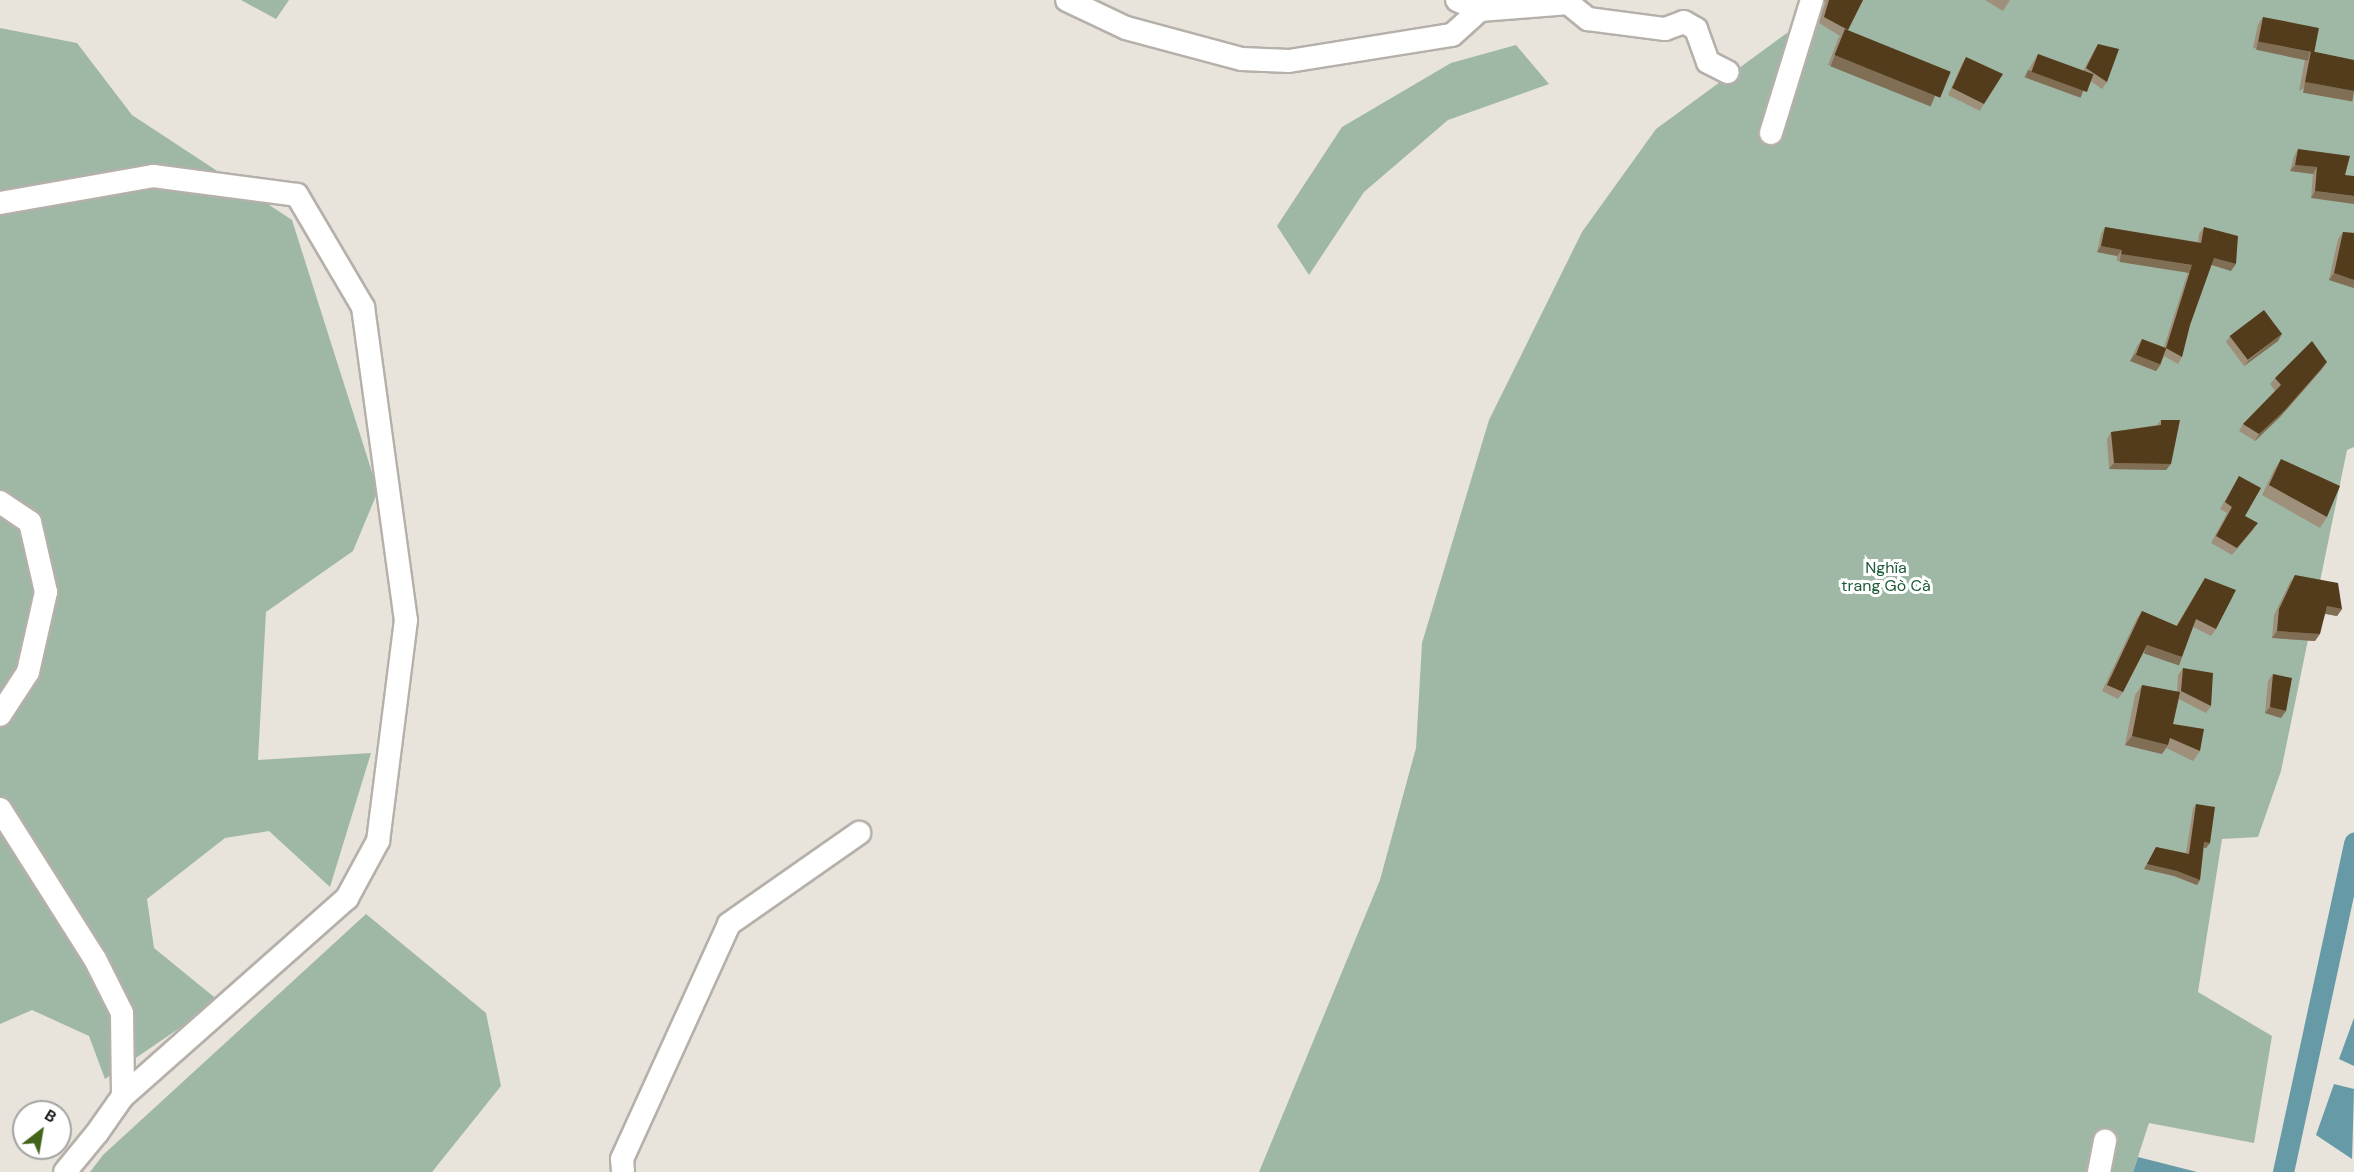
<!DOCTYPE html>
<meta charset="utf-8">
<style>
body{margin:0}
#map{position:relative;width:2354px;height:1172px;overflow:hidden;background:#e8e3db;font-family:"DM Sans",sans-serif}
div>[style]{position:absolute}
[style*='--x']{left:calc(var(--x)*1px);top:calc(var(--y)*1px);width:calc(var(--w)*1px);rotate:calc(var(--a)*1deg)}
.green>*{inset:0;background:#9fb8a6}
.water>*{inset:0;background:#669aa6}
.canal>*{height:21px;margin:-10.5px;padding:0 10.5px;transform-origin:10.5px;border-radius:10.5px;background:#669aa6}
.roads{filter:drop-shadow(2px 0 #b5b0a9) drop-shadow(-2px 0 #b5b0a9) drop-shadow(0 2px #b5b0a9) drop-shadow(0 -2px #b5b0a9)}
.minor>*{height:22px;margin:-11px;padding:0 11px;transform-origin:11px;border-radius:11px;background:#fff}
.wall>*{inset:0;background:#9e907b}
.shaded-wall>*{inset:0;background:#806e55;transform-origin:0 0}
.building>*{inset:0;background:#533c1b;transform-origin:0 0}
span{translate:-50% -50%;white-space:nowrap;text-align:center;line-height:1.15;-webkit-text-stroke:6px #fff;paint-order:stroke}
.park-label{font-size:16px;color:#1c5b38}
.north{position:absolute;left:12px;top:1100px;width:60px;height:60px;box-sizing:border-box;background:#fff;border:2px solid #a3a3a2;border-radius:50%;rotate:31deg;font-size:16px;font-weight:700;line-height:24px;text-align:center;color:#1a1916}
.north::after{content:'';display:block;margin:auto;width:21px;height:27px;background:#41631a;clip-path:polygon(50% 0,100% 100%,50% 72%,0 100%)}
</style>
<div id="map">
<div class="green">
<div style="clip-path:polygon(241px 0,289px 0,276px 19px)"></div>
<div style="clip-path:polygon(1808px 0,2354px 0,2354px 447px,2347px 450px,2281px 771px,2258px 837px,2222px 839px,2198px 992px,2272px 1036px,2254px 1143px,2149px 1123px,2133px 1172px,1259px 1172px,1380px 880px,1416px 748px,1422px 643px,1489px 420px,1582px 232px,1656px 129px,1802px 22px)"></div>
<div style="clip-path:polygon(0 28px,77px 43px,132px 115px,292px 220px,378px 491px,353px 551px,266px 612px,258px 760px,371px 753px,330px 887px,269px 831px,225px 838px,147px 899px,154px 948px,219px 1001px,105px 1079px,89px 1036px,32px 1010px,0 1024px)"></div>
<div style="clip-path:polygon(1516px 45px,1549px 84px,1448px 120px,1364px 192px,1309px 275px,1277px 226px,1342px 127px,1451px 63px)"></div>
<div style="clip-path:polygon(366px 914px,486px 1013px,501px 1086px,432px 1172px,90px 1172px,103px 1155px)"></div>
</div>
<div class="water">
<div style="clip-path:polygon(2354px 1018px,2354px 1066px,2339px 1059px)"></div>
<div style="clip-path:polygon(2334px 1084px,2354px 1089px,2352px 1159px,2316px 1135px)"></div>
<div style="clip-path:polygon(2138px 1157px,2197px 1172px,2133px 1172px)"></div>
</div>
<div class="canal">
<div style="--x:2283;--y:1172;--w:337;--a:-77.8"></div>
</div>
<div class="roads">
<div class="minor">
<div style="--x:1067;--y:0;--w:65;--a:25.4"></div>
<div style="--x:1126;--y:28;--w:120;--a:15"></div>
<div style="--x:1242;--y:59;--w:47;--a:2.4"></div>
<div style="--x:1289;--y:61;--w:165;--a:-9.1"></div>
<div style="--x:1452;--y:35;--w:38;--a:-42"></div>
<div style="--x:1480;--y:10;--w:88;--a:-4.5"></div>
<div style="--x:1568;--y:3;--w:26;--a:39"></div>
<div style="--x:1588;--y:19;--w:78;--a:7.4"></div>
<div style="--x:1665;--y:29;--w:20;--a:-20"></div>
<div style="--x:1684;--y:22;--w:14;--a:30"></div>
<div style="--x:1696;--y:29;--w:35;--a:70"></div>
<div style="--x:1708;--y:62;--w:22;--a:27"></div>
<div style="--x:1457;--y:0;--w:25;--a:23"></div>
<div style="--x:1771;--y:133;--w:139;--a:-72.9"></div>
<div style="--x:0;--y:203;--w:155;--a:-10"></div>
<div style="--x:153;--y:176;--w:145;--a:7.5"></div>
<div style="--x:297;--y:195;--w:130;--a:59.5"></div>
<div style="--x:363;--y:307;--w:316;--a:82.2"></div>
<div style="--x:406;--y:620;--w:223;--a:97.2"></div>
<div style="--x:378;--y:841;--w:65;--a:118.5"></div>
<div style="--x:347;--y:898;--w:299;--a:138.5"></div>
<div style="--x:123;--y:1096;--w:45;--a:125.1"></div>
<div style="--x:97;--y:1133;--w:50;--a:129.4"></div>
<div style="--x:0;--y:502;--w:36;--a:34"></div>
<div style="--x:30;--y:522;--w:72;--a:77.1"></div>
<div style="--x:46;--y:592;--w:82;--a:102.7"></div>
<div style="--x:28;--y:672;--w:51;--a:123.1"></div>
<div style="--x:0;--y:809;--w:178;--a:57.7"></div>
<div style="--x:95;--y:959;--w:60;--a:63.4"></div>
<div style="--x:122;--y:1013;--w:83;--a:89.3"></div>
<div style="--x:623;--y:1172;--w:13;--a:-94"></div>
<div style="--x:622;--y:1159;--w:258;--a:-65.5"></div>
<div style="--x:729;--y:924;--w:159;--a:-35"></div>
<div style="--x:2099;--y:1172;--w:32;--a:-79"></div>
</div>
</div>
<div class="wall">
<div style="clip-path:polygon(1824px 0,1863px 0,1848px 30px,1928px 105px,1828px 65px,1838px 39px,1840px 36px,1819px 23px,1825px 3px)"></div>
<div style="clip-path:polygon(1985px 0,2010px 0,2003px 11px)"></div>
<div style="clip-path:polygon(2263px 17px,2310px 52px,2354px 60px,2299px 91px,2305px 59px,2253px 48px,2258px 24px)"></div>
<div style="clip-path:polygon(2098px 44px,2107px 82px,2102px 89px,2089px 80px,2079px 97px,2024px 77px,2038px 54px,2083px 71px,2094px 51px)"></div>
<div style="clip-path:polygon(1966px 57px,1984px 104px,1980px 111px,1948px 95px,1962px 64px)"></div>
<div style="clip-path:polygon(2298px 149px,2345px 175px,2311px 198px,2313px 174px,2290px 171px,2294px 156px)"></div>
<div style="clip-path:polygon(2105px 227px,2198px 242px,2199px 234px,2204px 227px,2231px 271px,2211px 265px,2190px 325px,2182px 357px,2178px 364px,2164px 356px,2161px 364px,2156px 371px,2130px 361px,2137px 346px,2142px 339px,2164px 347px,2188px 272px,2117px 261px,2117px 256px,2097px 252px,2101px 234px)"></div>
<div style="clip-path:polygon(2343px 232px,2354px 233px,2354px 288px,2329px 280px,2338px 239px)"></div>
<div style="clip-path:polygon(2230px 336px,2278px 341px,2244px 366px,2226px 342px)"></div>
<div style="clip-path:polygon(2322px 369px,2280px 417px,2255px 441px,2239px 431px,2243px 424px,2275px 391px,2270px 384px,2275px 378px)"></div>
<div style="clip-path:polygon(2161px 420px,2166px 470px,2109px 469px,2107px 439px,2111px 432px,2157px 425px)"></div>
<div style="clip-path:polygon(2281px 459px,2327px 517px,2320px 528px,2262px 495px,2274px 470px)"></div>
<div style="clip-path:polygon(2239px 476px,2245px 516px,2254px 529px,2232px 555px,2211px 543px,2227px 513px,2220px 509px)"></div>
<div style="clip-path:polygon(2295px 575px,2342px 609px,2337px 616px,2325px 614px,2315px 641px,2272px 638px,2274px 615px,2290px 582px)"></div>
<div style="clip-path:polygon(2205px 578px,2216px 629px,2211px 636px,2193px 627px,2177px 664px,2144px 652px,2123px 692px,2118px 699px,2102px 691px,2137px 618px,2142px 611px,2176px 626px)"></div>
<div style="clip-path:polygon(2183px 668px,2211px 706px,2206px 713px,2179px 699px,2173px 724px,2200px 751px,2193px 761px,2166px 748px,2162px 754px,2125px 745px,2135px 695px,2142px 685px,2177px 692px,2178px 675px)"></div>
<div style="clip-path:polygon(2273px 674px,2281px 718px,2265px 713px,2268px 681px)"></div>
<div style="clip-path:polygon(2196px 804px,2210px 843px,2206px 848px,2204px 848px,2200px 880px,2197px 885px,2174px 876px,2144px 869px,2156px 847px,2186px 853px,2193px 809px)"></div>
</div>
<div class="shaded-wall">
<div style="left:2258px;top:41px;width:53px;height:9px;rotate:12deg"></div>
<div style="left:1835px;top:55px;width:108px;height:12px;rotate:22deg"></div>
<div style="left:2028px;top:70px;width:59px;height:8px;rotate:20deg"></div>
<div style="left:2305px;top:82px;width:50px;height:11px;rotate:10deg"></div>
<div style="clip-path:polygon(2295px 165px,2317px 167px,2313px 174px,2290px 171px)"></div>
<div style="clip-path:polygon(2315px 191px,2354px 196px,2354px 204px,2311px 198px)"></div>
<div style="clip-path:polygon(2101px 246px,2122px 250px,2117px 256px,2097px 252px)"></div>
<div style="left:2121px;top:254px;width:72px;height:8px;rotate:9deg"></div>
<div style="clip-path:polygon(2214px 258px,2236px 264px,2231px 271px,2209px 264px)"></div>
<div style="clip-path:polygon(2334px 273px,2354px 280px,2354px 288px,2329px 280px)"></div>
<div style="clip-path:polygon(2282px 334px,2278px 341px,2244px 366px,2249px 360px)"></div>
<div style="clip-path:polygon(2135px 354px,2161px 364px,2156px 371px,2130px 361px)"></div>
<div style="clip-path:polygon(2327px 362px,2322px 369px,2280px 417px,2255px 441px,2259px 434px)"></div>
<div style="clip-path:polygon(2114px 463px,2171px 464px,2166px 470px,2109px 469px)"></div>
<div style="clip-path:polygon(2327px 606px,2342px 609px,2337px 616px,2322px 613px)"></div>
<div style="clip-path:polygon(2277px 631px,2320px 634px,2315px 641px,2272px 638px)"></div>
<div style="left:2147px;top:645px;width:37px;height:9px;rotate:19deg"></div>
<div style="clip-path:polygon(2270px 707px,2286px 711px,2281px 718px,2265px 713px)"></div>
<div style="clip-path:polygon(2132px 736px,2168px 745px,2162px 754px,2125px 745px)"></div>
<div style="clip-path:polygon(2204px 842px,2210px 843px,2206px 848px,2201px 847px)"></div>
<div style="clip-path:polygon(2147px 864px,2177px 871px,2200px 880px,2197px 885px,2174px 876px,2144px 869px)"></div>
</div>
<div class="building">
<div style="clip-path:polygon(1829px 0,1863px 0,1848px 30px,1824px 17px)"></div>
<div style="left:2263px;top:17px;width:57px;height:25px;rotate:11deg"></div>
<div style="left:1845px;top:29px;width:114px;height:28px;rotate:22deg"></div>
<div style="clip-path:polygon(2098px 44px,2119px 49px,2107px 82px,2086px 68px)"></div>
<div style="clip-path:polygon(2311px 51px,2354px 60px,2354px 91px,2305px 82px)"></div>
<div style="left:2038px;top:54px;width:59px;height:19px;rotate:20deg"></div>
<div style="clip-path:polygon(1966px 57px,2003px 74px,1984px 104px,1952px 88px)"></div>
<div style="clip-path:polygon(2298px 149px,2350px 156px,2345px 175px,2354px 176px,2354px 196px,2315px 191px,2317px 167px,2295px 165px)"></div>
<div style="clip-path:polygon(2105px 227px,2201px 243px,2204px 227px,2238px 236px,2236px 264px,2214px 258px,2190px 325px,2182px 357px,2166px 348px,2192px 265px,2121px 254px,2122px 250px,2101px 246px)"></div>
<div style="clip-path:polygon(2343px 232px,2354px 233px,2354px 280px,2334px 273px)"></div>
<div style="left:2264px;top:310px;width:30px;height:43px;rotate:53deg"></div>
<div style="left:2142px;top:339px;width:26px;height:17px;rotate:21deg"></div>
<div style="clip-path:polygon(2312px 341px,2327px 362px,2285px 410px,2259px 434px,2243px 424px,2281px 385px,2275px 378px)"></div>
<div style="clip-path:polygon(2161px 420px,2180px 420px,2171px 464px,2114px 463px,2111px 432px,2161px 425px)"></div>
<div style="clip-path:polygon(2281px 459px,2340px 486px,2327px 517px,2269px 485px)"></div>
<div style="clip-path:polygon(2239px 476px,2261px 488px,2245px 516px,2258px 523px,2237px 548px,2216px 536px,2232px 507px,2225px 502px)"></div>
<div style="clip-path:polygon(2295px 575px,2338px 583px,2342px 609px,2327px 606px,2320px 634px,2277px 631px,2279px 609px)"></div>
<div style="clip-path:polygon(2205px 578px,2236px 590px,2216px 629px,2196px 619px,2182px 657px,2147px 645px,2123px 692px,2107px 685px,2142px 611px,2177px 626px)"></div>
<div style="clip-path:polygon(2183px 668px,2213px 673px,2211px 706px,2181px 691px)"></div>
<div style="clip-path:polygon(2273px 674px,2292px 678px,2286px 711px,2270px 707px)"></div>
<div style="clip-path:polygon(2142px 685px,2180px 692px,2173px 724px,2204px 729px,2200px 751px,2170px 738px,2168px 745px,2132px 736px)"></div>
<div style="clip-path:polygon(2196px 804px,2215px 807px,2210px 843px,2204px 842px,2200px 880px,2177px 871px,2147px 864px,2156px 847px,2189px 854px)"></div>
</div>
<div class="park-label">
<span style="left:1886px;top:577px">Nghĩa<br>trang Gò Cà</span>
</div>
<div class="north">B</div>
</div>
